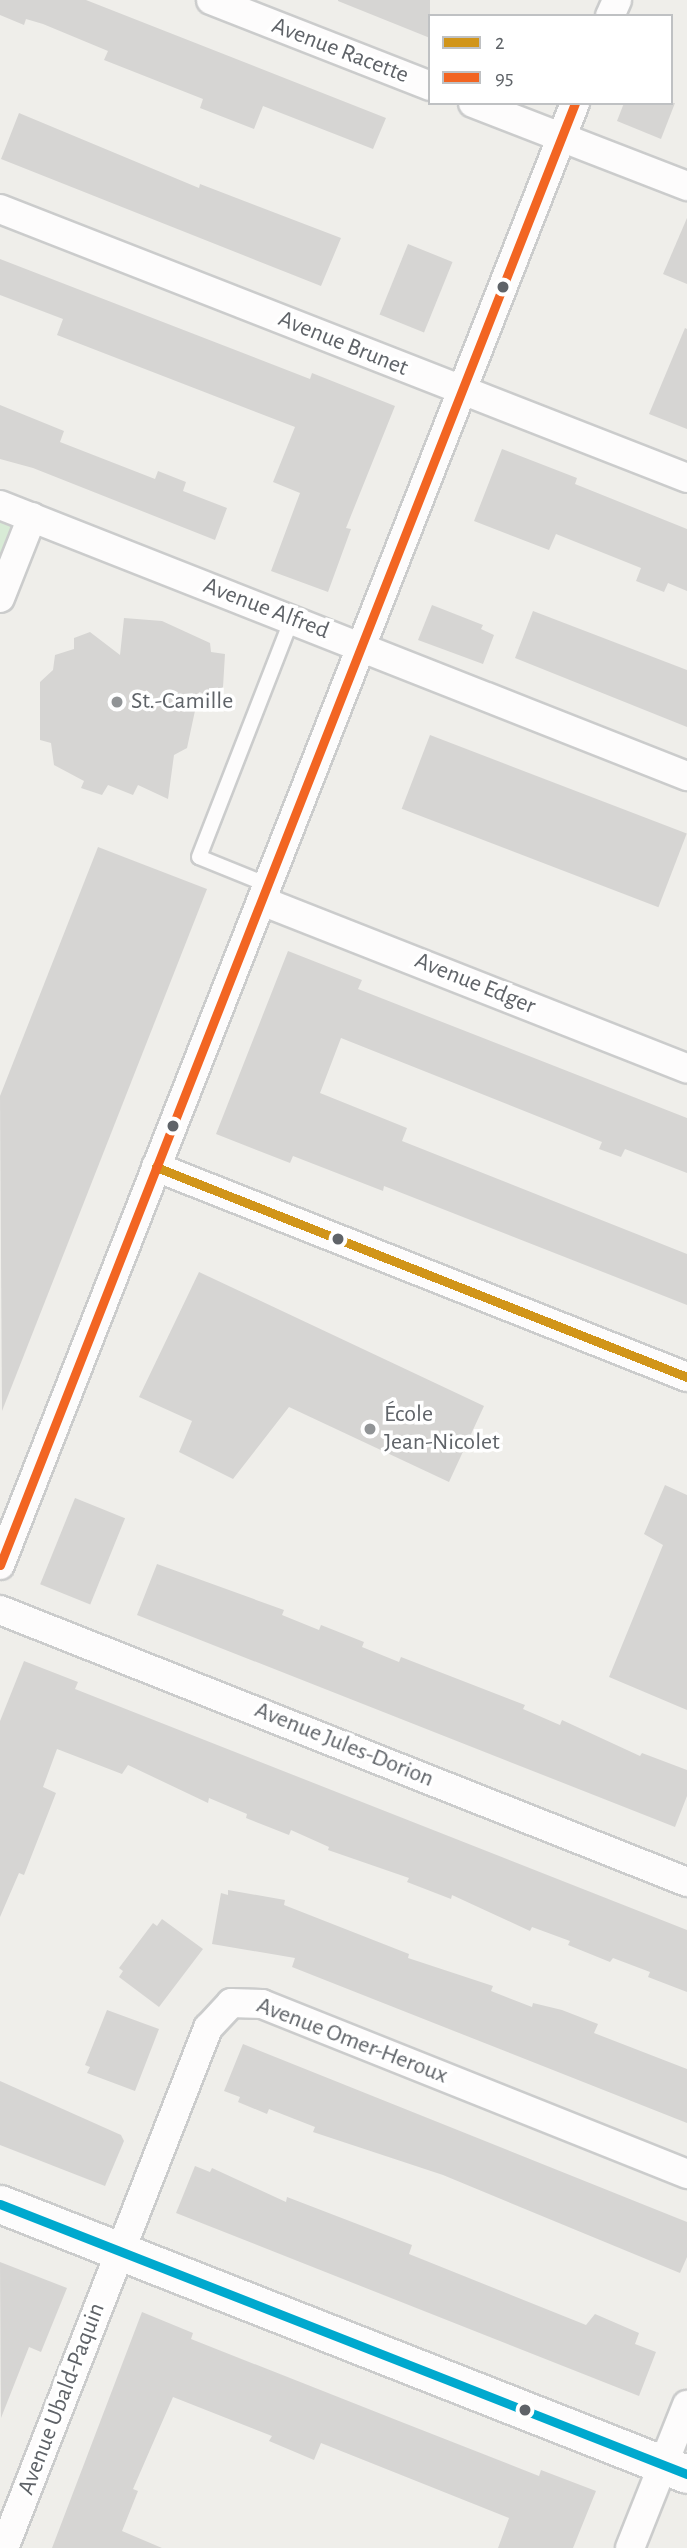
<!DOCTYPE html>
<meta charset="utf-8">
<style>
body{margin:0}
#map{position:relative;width:687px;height:2548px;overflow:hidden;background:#efeeea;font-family:"Alegreya Sans",sans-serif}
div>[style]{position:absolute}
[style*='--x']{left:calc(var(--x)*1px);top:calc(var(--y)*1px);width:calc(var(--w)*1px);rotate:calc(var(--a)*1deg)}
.green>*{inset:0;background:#d8ebd6}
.building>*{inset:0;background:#d6d5d3;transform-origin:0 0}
.roads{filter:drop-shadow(2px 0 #cbcccc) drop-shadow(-2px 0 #cbcccc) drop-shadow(0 2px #cbcccc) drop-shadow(0 -2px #cbcccc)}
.service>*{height:14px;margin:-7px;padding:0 7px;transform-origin:7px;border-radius:7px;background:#fdfcfc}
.minor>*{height:28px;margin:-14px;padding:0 14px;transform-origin:14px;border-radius:14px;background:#fdfcfc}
.tertiary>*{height:37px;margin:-18.5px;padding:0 18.5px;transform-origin:18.5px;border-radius:18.5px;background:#fdfcfc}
.bus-1>*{height:9px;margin:-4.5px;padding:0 4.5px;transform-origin:4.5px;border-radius:4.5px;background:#d1951a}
.bus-2>*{height:9px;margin:-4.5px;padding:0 4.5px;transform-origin:4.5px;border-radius:4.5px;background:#f26522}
.bus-3>*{height:9px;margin:-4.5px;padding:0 4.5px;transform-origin:4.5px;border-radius:4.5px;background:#00a9ce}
.dots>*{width:19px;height:19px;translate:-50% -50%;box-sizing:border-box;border:4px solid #fff;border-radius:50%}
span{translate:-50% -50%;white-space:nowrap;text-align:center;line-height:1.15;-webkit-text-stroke:7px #fff;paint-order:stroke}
.street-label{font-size:24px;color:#5f6368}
.poi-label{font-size:24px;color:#5f6368}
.left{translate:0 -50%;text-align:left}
.legend{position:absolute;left:428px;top:14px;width:245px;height:91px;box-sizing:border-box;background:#fff;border:2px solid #bfc1c3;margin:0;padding:9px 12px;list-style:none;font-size:21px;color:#5f6368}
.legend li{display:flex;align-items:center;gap:14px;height:35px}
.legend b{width:35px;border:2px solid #bfc1c3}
</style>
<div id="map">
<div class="green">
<div style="clip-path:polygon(0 505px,32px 517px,0 598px)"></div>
</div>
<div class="building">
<div style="clip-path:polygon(0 0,86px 0,386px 118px,373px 149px,263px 106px,254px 129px,200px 108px,203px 99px,104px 60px,108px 51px,43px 24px,26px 19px,24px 25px,0 15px)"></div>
<div style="clip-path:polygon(430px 0,430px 38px,338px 1px,338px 0)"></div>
<div style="clip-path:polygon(624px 103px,675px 103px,661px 139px,617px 121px)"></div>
<div style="clip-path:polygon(19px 113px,199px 188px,200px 184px,341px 238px,321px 286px,1px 159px)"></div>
<div style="clip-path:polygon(687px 218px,687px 284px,663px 274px)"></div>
<div style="left:408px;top:244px;width:48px;height:76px;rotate:22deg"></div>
<div style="clip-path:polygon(0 259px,310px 379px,312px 373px,395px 406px,346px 528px,351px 529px,328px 592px,271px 571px,300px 493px,273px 482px,295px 427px,57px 335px,63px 319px,0 295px)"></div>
<div style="clip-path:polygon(685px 328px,687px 329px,687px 429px,649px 414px)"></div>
<div style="clip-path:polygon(0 405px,64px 431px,60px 442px,155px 479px,158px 471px,186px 482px,183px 491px,227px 508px,215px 540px,33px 468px,0 459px)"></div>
<div style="clip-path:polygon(502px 449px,577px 478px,575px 484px,687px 529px,687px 591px,668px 583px,664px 592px,636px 581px,641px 568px,556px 534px,549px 550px,474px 521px)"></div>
<div style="clip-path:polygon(432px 605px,483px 625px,481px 629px,494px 635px,483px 664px,418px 640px)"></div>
<div style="clip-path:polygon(533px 611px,687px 670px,687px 727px,515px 658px)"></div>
<div style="clip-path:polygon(124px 618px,162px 621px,210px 643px,211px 652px,225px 654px,223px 687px,214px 697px,199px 692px,187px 748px,174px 755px,168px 799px,138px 785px,133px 795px,108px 785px,102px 795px,81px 788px,84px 781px,54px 765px,51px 743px,40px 740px,40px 682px,53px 670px,55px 655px,74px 649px,74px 638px,90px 632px,120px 655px)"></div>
<div style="left:430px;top:735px;width:275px;height:79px;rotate:21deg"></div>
<div style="clip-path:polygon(98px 847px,207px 889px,2px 1411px,0 1096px)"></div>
<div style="clip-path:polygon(288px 951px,362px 980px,358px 989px,687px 1118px,687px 1173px,625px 1149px,621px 1157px,599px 1149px,602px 1142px,341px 1038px,320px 1093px,407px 1128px,402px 1141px,687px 1254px,687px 1305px,384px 1186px,383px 1191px,293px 1156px,290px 1163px,216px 1134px)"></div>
<div style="clip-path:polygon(199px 1272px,484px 1406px,449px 1482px,289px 1407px,233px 1479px,179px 1452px,192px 1421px,139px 1397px)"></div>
<div style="clip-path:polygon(665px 1485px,687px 1495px,687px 1710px,609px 1677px,663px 1545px,644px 1534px)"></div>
<div style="left:75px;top:1498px;width:54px;height:93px;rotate:22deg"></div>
<div style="clip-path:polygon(157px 1564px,284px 1610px,282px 1615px,319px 1630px,321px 1625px,364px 1642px,362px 1647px,399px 1662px,401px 1657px,525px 1705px,523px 1709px,560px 1725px,562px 1720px,640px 1756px,642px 1753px,687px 1770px,687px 1796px,675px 1827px,137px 1615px)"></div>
<div style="clip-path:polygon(24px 1661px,78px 1682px,75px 1689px,687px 1930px,687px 1992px,648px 1977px,650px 1972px,613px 1958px,610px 1962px,568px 1945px,570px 1941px,532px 1927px,530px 1931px,452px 1895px,451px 1899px,407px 1882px,409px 1878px,328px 1850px,329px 1847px,291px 1830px,289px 1835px,246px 1818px,247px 1814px,209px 1798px,208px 1803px,128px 1765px,122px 1774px,57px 1749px,43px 1787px,56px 1793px,24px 1875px,19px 1873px,0 1917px,0 1721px)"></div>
<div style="clip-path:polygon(228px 1890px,285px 1900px,284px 1905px,409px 1954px,408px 1958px,493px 1986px,491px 1991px,532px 2007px,533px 2003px,562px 2010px,598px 2024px,594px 2033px,687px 2069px,687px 2123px,292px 1967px,295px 1958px,212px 1944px,221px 1893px,228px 1895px)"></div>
<div style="clip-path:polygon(162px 1919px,203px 1949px,159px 2007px,119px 1977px,123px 1971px,119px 1968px,153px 1923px,157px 1926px)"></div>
<div style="clip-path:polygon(107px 2010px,159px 2029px,135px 2091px,87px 2073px,90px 2067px,85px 2065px)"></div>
<div style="clip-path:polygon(243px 2044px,687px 2222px,687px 2257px,680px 2273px,443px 2175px,325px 2136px,313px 2132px,315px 2127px,269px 2109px,267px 2114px,238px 2102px,240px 2097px,224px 2091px)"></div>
<div style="clip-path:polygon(0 2081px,121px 2135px,124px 2141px,105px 2186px,0 2145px)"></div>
<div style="clip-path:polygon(195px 2166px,210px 2172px,212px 2168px,286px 2202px,287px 2197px,412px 2245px,409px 2254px,586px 2325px,595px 2314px,639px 2333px,635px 2344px,656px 2352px,639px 2396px,176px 2213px)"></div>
<div style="clip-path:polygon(0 2262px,67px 2288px,41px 2352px,29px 2347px,1px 2418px)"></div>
<div style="clip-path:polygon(142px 2312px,193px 2333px,191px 2339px,404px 2423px,539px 2476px,541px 2470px,596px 2491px,573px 2548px,498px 2548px,509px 2518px,321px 2443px,314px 2460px,269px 2441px,272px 2436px,173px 2397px,133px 2489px,138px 2491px,122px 2531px,162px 2548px,52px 2548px)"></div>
</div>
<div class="roads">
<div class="service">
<div style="--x:268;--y:885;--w:74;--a:-157.9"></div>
<div style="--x:199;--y:857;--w:256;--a:-68.7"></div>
</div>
<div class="minor">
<div style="--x:211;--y:0;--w:235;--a:21.4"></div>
<div style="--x:610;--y:16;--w:17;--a:-66"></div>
<div style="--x:473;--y:103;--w:230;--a:21.2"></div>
<div style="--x:0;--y:209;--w:738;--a:21.38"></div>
<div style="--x:0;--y:505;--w:739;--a:21.53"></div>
<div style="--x:0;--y:598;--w:87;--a:-68.4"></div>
<div style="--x:262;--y:901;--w:457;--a:21.5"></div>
<div style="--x:156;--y:1167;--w:571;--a:21.58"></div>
<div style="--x:0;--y:1565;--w:1571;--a:-68.53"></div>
<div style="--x:0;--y:1610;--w:739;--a:21.6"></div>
<div style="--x:4;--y:2548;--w:559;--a:-68.58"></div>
<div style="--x:208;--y:2028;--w:34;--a:-47"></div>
<div style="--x:231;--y:2003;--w:31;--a:2"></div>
<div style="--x:262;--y:2004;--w:458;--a:21.8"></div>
<div style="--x:630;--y:2548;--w:154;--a:-68.3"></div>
</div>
<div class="tertiary">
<div style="--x:0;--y:2204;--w:738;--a:21.46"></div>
</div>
</div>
<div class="bus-1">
<div style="--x:156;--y:1167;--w:571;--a:21.58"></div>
</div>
<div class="bus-2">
<div style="--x:0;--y:1565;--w:1571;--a:-68.53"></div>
</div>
<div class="bus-3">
<div style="--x:0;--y:2204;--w:738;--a:21.46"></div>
</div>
<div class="dots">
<div style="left:503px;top:287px;background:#5f6368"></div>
<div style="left:117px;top:702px;background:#919496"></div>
<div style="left:173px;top:1126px;background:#5f6368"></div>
<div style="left:338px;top:1239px;background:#5f6368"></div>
<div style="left:370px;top:1429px;background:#919496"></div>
<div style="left:525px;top:2410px;background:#5f6368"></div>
</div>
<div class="street-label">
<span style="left:340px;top:51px;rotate:21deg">Avenue Racette</span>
<span style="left:343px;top:344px;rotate:22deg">Avenue Brunet</span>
<span style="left:266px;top:609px;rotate:21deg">Avenue Alfred</span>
<span style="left:475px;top:984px;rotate:22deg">Avenue Edger</span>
<span style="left:344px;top:1745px;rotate:22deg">Avenue Jules-Dorion</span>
<span style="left:352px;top:2041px;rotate:21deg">Avenue Omer-Heroux</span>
<span style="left:62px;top:2399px;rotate:-69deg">Avenue Ubald-Paquin</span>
</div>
<div class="poi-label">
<span class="left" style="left:131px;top:702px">St.-Camille</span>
<span class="left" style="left:384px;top:1429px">École<br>Jean-Nicolet</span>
</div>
<ul class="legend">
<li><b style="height:9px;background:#d1951a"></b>2</li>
<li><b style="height:9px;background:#f26522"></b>95</li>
</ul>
</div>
